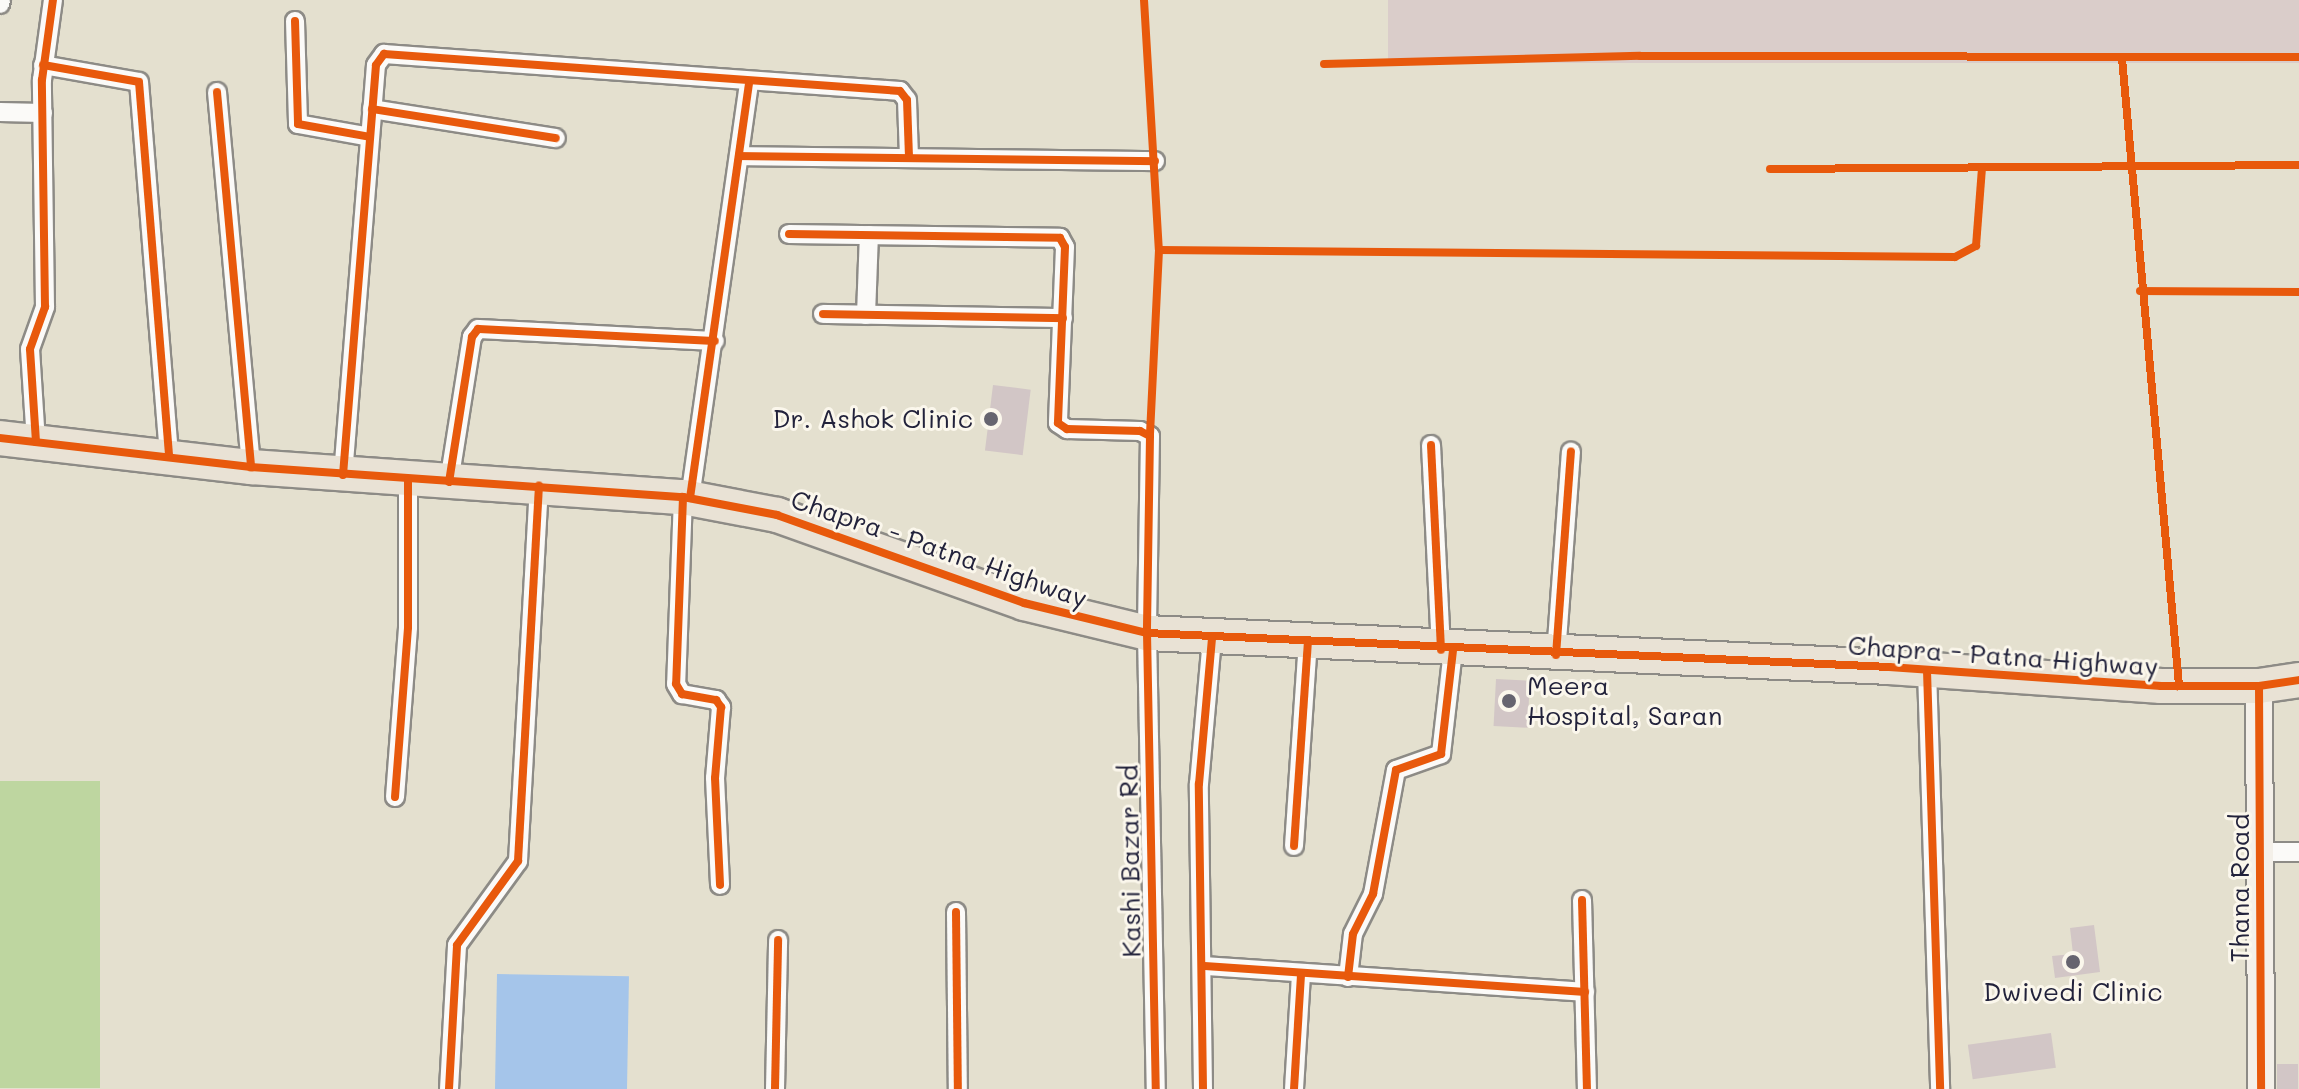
<!DOCTYPE html>
<style>
body{margin:0}
#map{position:relative;width:2299px;height:1089px;overflow:hidden;background:#e4e0cf;font-family:Mali,sans-serif}
div>[style]{position:absolute}
[style*='--x']{left:calc(var(--x)*1px);top:calc(var(--y)*1px);width:calc(var(--w)*1px);rotate:calc(var(--a)*1deg)}
.industrial>*{inset:0;background:#dacdca;transform-origin:0 0}
.green>*{inset:0;background:#bed6a0;transform-origin:0 0}
.water>*{inset:0;background:#a5c5ea;transform-origin:0 0}
.building>*{inset:0;background:#d2c6c6;transform-origin:0 0}
.roads{filter:drop-shadow(2px 0 #8d8b86) drop-shadow(-2px 0 #8d8b86) drop-shadow(0 2px #8d8b86) drop-shadow(0 -2px #8d8b86)}
.street>*{height:18px;margin:-9px;padding:0 9px;transform-origin:9px;border-radius:9px;background:#fbfaf8}
.secondary>*{height:26px;margin:-13px;padding:0 13px;transform-origin:13px;border-radius:13px;background:#f4f0e9}
.highway>*{height:34px;margin:-17px;padding:0 17px;transform-origin:17px;border-radius:17px;background:#e9e2d5}
.cycleway>*{height:8px;margin:-4px;padding:0 4px;transform-origin:4px;border-radius:4px;background:#e8590c}
.dots>*{width:22px;height:22px;translate:-50% -50%;box-sizing:border-box;border:4px solid #fbf7ec;border-radius:50%}
span{translate:-50% -50%;white-space:nowrap;text-align:center;line-height:1.15;-webkit-text-stroke:6px #fbf7ec;paint-order:stroke}
.poi-label{font-size:26px;color:#22223b}
.right{translate:-100% -50%;text-align:right}
.left{translate:0 -50%;text-align:left}
.street-label{font-size:26px;color:#22223b}
</style>
<div id="map">
<div class="industrial">
<div style="left:1388px;top:0;width:911px;height:63px"></div>
</div>
<div class="green">
<div style="left:0;top:781px;width:100px;height:307px"></div>
</div>
<div class="water">
<div style="left:497px;top:974px;width:132px;height:115px;rotate:1deg"></div>
</div>
<div class="building">
<div style="left:993px;top:385px;width:38px;height:66px;rotate:7deg"></div>
<div style="left:1496px;top:679px;width:34px;height:47px;rotate:3deg"></div>
<div style="clip-path:polygon(2094px 925px,2100px 972px,2055px 978px,2052px 956px,2073px 954px,2070px 928px)"></div>
<div style="left:2051px;top:1033px;width:35px;height:84px;rotate:82deg"></div>
<div style="left:2277px;top:1064px;width:21px;height:25px"></div>
</div>
<div class="roads">
<div class="street">
<div style="--x:0;--y:4;--w:4;--a:-76"></div>
<div style="--x:295;--y:21;--w:103;--a:88.3"></div>
<div style="--x:298;--y:124;--w:73;--a:10.2"></div>
<div style="--x:43;--y:65;--w:97;--a:10"></div>
<div style="--x:139;--y:82;--w:376;--a:85.4"></div>
<div style="--x:217;--y:92;--w:377;--a:84.8"></div>
<div style="--x:372;--y:109;--w:186;--a:9"></div>
<div style="--x:0;--y:112;--w:43;--a:1.3"></div>
<div style="--x:739;--y:156;--w:416;--a:0.7"></div>
<div style="--x:789;--y:234;--w:271;--a:0.8"></div>
<div style="--x:1060;--y:238;--w:10;--a:61"></div>
<div style="--x:1065;--y:247;--w:176;--a:92.3"></div>
<div style="--x:1058;--y:423;--w:11;--a:34"></div>
<div style="--x:1067;--y:429;--w:73;--a:1.6"></div>
<div style="--x:1140;--y:431;--w:11;--a:27"></div>
<div style="--x:1150;--y:436;--w:197;--a:90.9"></div>
<div style="--x:1147;--y:633;--w:456;--a:88.9"></div>
<div style="--x:823;--y:314;--w:240;--a:1"></div>
<div style="--x:866;--y:315;--w:80;--a:-87.9"></div>
<div style="--x:36;--y:442;--w:93;--a:-93.7"></div>
<div style="--x:30;--y:349;--w:45;--a:-70.3"></div>
<div style="--x:45;--y:307;--w:227;--a:-90.8"></div>
<div style="--x:42;--y:80;--w:81;--a:-82.2"></div>
<div style="--x:1431;--y:445;--w:205;--a:87.2"></div>
<div style="--x:343;--y:475;--w:411;--a:-85.4"></div>
<div style="--x:376;--y:65;--w:14;--a:-54"></div>
<div style="--x:384;--y:54;--w:517;--a:4.1"></div>
<div style="--x:900;--y:91;--w:11;--a:52"></div>
<div style="--x:907;--y:100;--w:57;--a:88"></div>
<div style="--x:449;--y:482;--w:147;--a:-81"></div>
<div style="--x:472;--y:337;--w:10;--a:-53"></div>
<div style="--x:478;--y:329;--w:237;--a:2.9"></div>
<div style="--x:683;--y:497;--w:187;--a:92.1"></div>
<div style="--x:676;--y:684;--w:12;--a:59"></div>
<div style="--x:682;--y:694;--w:35;--a:10"></div>
<div style="--x:716;--y:700;--w:9;--a:54"></div>
<div style="--x:721;--y:707;--w:71;--a:94.8"></div>
<div style="--x:715;--y:778;--w:107;--a:87.3"></div>
<div style="--x:690;--y:498;--w:421;--a:-81.9"></div>
<div style="--x:1556;--y:655;--w:204;--a:-85.8"></div>
<div style="--x:1927;--y:670;--w:419;--a:88.2"></div>
<div style="--x:395;--y:797;--w:170;--a:-85.6"></div>
<div style="--x:408;--y:627;--w:147;--a:-90"></div>
<div style="--x:1294;--y:846;--w:203;--a:-86.1"></div>
<div style="--x:2260;--y:852;--w:39;--a:0"></div>
<div style="--x:1582;--y:900;--w:189;--a:88.5"></div>
<div style="--x:956;--y:912;--w:177;--a:89.4"></div>
<div style="--x:1205;--y:966;--w:381;--a:3.9"></div>
<div style="--x:1348;--y:977;--w:43;--a:-83.4"></div>
<div style="--x:1353;--y:934;--w:45;--a:-63.4"></div>
<div style="--x:1373;--y:894;--w:126;--a:-79.5"></div>
<div style="--x:1396;--y:770;--w:48;--a:-19.6"></div>
<div style="--x:1441;--y:754;--w:104;--a:-83.4"></div>
<div style="--x:449;--y:1089;--w:144;--a:-86.8"></div>
<div style="--x:457;--y:945;--w:104;--a:-54"></div>
<div style="--x:518;--y:861;--w:376;--a:-86.8"></div>
<div style="--x:775;--y:1089;--w:149;--a:-88.8"></div>
<div style="--x:1203;--y:1089;--w:305;--a:-90.8"></div>
<div style="--x:1199;--y:784;--w:146;--a:-84.9"></div>
<div style="--x:1294;--y:1089;--w:116;--a:-86.5"></div>
</div>
<div class="secondary">
<div style="--x:2259;--y:686;--w:403;--a:89.7"></div>
</div>
<div class="highway">
<div style="--x:0;--y:438;--w:253;--a:6.6"></div>
<div style="--x:251;--y:467;--w:433;--a:4"></div>
<div style="--x:683;--y:497;--w:96;--a:10.8"></div>
<div style="--x:777;--y:515;--w:262;--a:19.6"></div>
<div style="--x:1024;--y:603;--w:127;--a:13.7"></div>
<div style="--x:1147;--y:633;--w:743;--a:2.62"></div>
<div style="--x:1889;--y:667;--w:273;--a:4"></div>
<div style="--x:2161;--y:686;--w:98;--a:0"></div>
<div style="--x:2259;--y:686;--w:40;--a:-8.5"></div>
</div>
</div>
<div class="cycleway">
<div style="--x:1144;--y:0;--w:250;--a:86.6"></div>
<div style="--x:1159;--y:250;--w:186;--a:92.8"></div>
<div style="--x:295;--y:21;--w:103;--a:88.3"></div>
<div style="--x:298;--y:124;--w:73;--a:10.2"></div>
<div style="--x:2122;--y:58;--w:631;--a:84.81"></div>
<div style="--x:1324;--y:64;--w:316;--a:-1.5"></div>
<div style="--x:1640;--y:56;--w:659;--a:0.09"></div>
<div style="--x:43;--y:65;--w:97;--a:10"></div>
<div style="--x:139;--y:82;--w:376;--a:85.4"></div>
<div style="--x:217;--y:92;--w:377;--a:84.8"></div>
<div style="--x:372;--y:109;--w:186;--a:9"></div>
<div style="--x:739;--y:156;--w:416;--a:0.7"></div>
<div style="--x:1770;--y:169;--w:529;--a:-0.43"></div>
<div style="--x:789;--y:234;--w:271;--a:0.8"></div>
<div style="--x:1060;--y:238;--w:10;--a:61"></div>
<div style="--x:1065;--y:247;--w:176;--a:92.3"></div>
<div style="--x:1058;--y:423;--w:11;--a:34"></div>
<div style="--x:1067;--y:429;--w:73;--a:1.6"></div>
<div style="--x:1140;--y:431;--w:11;--a:27"></div>
<div style="--x:1150;--y:436;--w:197;--a:90.9"></div>
<div style="--x:1147;--y:633;--w:456;--a:88.9"></div>
<div style="--x:1159;--y:250;--w:796;--a:0.5"></div>
<div style="--x:1955;--y:257;--w:24;--a:-28"></div>
<div style="--x:1976;--y:246;--w:78;--a:-85.6"></div>
<div style="--x:2140;--y:291;--w:159;--a:0.4"></div>
<div style="--x:823;--y:314;--w:240;--a:1"></div>
<div style="--x:0;--y:438;--w:253;--a:6.6"></div>
<div style="--x:251;--y:467;--w:433;--a:4"></div>
<div style="--x:683;--y:497;--w:96;--a:10.8"></div>
<div style="--x:777;--y:515;--w:262;--a:19.6"></div>
<div style="--x:1024;--y:603;--w:127;--a:13.7"></div>
<div style="--x:1147;--y:633;--w:743;--a:2.62"></div>
<div style="--x:1889;--y:667;--w:273;--a:4"></div>
<div style="--x:2161;--y:686;--w:98;--a:0"></div>
<div style="--x:2259;--y:686;--w:40;--a:-8.5"></div>
<div style="--x:36;--y:442;--w:93;--a:-93.7"></div>
<div style="--x:30;--y:349;--w:45;--a:-70.3"></div>
<div style="--x:45;--y:307;--w:227;--a:-90.8"></div>
<div style="--x:42;--y:80;--w:81;--a:-82.2"></div>
<div style="--x:1431;--y:445;--w:205;--a:87.2"></div>
<div style="--x:343;--y:475;--w:411;--a:-85.4"></div>
<div style="--x:376;--y:65;--w:14;--a:-54"></div>
<div style="--x:384;--y:54;--w:517;--a:4.1"></div>
<div style="--x:900;--y:91;--w:11;--a:52"></div>
<div style="--x:907;--y:100;--w:57;--a:88"></div>
<div style="--x:449;--y:482;--w:147;--a:-81"></div>
<div style="--x:472;--y:337;--w:10;--a:-53"></div>
<div style="--x:478;--y:329;--w:237;--a:2.9"></div>
<div style="--x:683;--y:497;--w:187;--a:92.1"></div>
<div style="--x:676;--y:684;--w:12;--a:59"></div>
<div style="--x:682;--y:694;--w:35;--a:10"></div>
<div style="--x:716;--y:700;--w:9;--a:54"></div>
<div style="--x:721;--y:707;--w:71;--a:94.8"></div>
<div style="--x:715;--y:778;--w:107;--a:87.3"></div>
<div style="--x:690;--y:498;--w:421;--a:-81.9"></div>
<div style="--x:1556;--y:655;--w:204;--a:-85.8"></div>
<div style="--x:1927;--y:670;--w:419;--a:88.2"></div>
<div style="--x:2259;--y:686;--w:403;--a:89.7"></div>
<div style="--x:395;--y:797;--w:170;--a:-85.6"></div>
<div style="--x:408;--y:627;--w:147;--a:-90"></div>
<div style="--x:1294;--y:846;--w:203;--a:-86.1"></div>
<div style="--x:1582;--y:900;--w:189;--a:88.5"></div>
<div style="--x:956;--y:912;--w:177;--a:89.4"></div>
<div style="--x:1205;--y:966;--w:381;--a:3.9"></div>
<div style="--x:1348;--y:977;--w:43;--a:-83.4"></div>
<div style="--x:1353;--y:934;--w:45;--a:-63.4"></div>
<div style="--x:1373;--y:894;--w:126;--a:-79.5"></div>
<div style="--x:1396;--y:770;--w:48;--a:-19.6"></div>
<div style="--x:1441;--y:754;--w:104;--a:-83.4"></div>
<div style="--x:449;--y:1089;--w:144;--a:-86.8"></div>
<div style="--x:457;--y:945;--w:104;--a:-54"></div>
<div style="--x:518;--y:861;--w:376;--a:-86.8"></div>
<div style="--x:775;--y:1089;--w:149;--a:-88.8"></div>
<div style="--x:1203;--y:1089;--w:305;--a:-90.8"></div>
<div style="--x:1199;--y:784;--w:146;--a:-84.9"></div>
<div style="--x:1294;--y:1089;--w:116;--a:-86.5"></div>
</div>
<div class="dots">
<div style="left:991px;top:419px;background:#66646f"></div>
<div style="left:1509px;top:701px;background:#66646f"></div>
<div style="left:2073px;top:962px;background:#66646f"></div>
</div>
<div class="poi-label">
<span class="right" style="left:973px;top:419px">Dr. Ashok Clinic</span>
<span class="left" style="left:1527px;top:701px">Meera<br>Hospital, Saran</span>
<span style="left:2073px;top:992px">Dwivedi Clinic</span>
</div>
<div class="street-label">
<span style="left:939px;top:549px;rotate:19deg">Chapra - Patna Highway</span>
<span style="left:2003px;top:656px;rotate:4deg">Chapra - Patna Highway</span>
<span style="left:1130px;top:861px;rotate:-91deg">Kashi Bazar Rd</span>
<span style="left:2240px;top:888px;rotate:-90deg">Thana Road</span>
</div>
</div>
